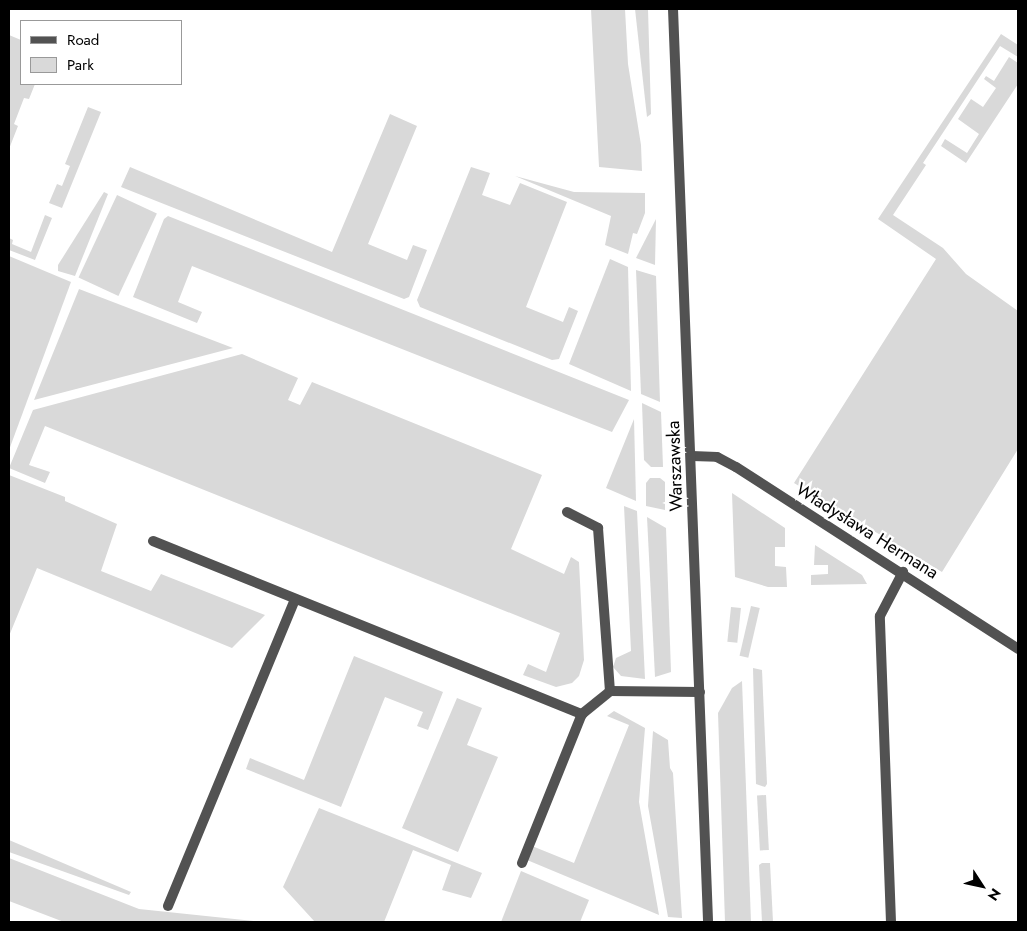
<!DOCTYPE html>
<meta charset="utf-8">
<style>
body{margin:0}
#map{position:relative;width:1027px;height:931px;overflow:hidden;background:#fff;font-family:Jost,sans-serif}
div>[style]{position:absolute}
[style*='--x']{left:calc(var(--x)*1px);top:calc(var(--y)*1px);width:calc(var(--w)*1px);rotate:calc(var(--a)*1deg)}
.green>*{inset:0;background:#d9d9d9;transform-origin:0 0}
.minor>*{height:10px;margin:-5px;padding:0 5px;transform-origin:5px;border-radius:5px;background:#525252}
.tertiary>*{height:10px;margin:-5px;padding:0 5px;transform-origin:5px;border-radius:5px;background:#525252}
span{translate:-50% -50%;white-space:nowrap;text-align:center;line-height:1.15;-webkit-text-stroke:4.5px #fff;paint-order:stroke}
.street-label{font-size:18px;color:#000}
.frame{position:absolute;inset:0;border:10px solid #000;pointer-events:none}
.legend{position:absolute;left:20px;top:20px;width:162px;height:65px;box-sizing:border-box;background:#fff;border:1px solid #999;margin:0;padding:6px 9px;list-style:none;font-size:15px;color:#000}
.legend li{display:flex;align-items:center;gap:10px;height:25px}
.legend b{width:25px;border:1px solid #999}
.north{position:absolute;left:957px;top:861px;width:50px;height:50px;-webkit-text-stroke:4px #fff;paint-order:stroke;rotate:125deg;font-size:14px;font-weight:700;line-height:20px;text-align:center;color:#000}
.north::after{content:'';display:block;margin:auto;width:18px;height:22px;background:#000;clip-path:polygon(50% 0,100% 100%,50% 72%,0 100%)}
</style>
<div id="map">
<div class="green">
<div style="clip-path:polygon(591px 9px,625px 9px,628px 64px,641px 145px,642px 171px,599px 167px)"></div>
<div style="clip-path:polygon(635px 9px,648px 9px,651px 114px,647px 117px)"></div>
<div style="clip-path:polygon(1001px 34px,1018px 45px,1018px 57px,1000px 46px,923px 163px,926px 165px,893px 215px,943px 248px,966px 274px,1018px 311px,1018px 449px,942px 572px,794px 483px,936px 259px,878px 219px)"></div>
<div style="clip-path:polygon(9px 35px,21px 40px,21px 84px,35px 84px,29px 99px,24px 98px,14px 124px,18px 126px,9px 149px)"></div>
<div style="clip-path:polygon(1009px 57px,1018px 63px,1018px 84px,966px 163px,941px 146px,945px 139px,967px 153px,979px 134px,958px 119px,971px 99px,983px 107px,996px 88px,984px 79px,986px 76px,994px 81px)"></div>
<div style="clip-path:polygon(88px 107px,101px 112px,62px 208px,49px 203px,57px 184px,62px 186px,70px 166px,65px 164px)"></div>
<div style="clip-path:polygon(390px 114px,417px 126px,368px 244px,407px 260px,413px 245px,427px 250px,409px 297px,404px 299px,121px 187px,130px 167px,332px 252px)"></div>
<div style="clip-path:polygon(471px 167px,490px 173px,482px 195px,510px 205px,520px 183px,567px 202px,526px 307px,563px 322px,569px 307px,578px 311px,559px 359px,552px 360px,420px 307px,417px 300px)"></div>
<div style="clip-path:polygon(515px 176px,574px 192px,645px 193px,645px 213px,637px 234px,633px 233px,628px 254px,605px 245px,611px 216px)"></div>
<div style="clip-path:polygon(104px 192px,108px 194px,75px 276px,58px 271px,58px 265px)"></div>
<div style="left:117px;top:195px;width:44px;height:91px;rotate:25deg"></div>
<div style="clip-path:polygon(45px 215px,52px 218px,35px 260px,9px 250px,9px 238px,13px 240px,12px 244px,31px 252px)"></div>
<div style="clip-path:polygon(168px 216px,629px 400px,612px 432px,192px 266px,178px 302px,202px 312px,197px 323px,133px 297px,164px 219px)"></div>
<div style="clip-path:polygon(656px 219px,655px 265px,636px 258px)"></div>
<div style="clip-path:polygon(9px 256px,71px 282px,9px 450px)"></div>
<div style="clip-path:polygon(610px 259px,628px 267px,631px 391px,569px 364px)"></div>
<div style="clip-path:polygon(636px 270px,656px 276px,660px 402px,641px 394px)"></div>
<div style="clip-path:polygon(79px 289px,233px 348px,34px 400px)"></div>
<div style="clip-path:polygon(242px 354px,298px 378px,288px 400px,300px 405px,312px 382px,542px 475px,511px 549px,564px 574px,571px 557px,579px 562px,584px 660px,579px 676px,572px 683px,556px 687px,523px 675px,528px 664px,546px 672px,560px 633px,45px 426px,29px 465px,50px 472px,45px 483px,9px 468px,33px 410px)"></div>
<div style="clip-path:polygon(642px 403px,661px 412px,663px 467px,651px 467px,644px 460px)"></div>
<div style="clip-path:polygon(634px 419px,636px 501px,606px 488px)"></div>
<div style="clip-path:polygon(9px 475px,65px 497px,65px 501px,117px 524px,101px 571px,151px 591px,161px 574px,265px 615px,232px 648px,37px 568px,9px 636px)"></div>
<div style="clip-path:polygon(650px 478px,660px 478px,665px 482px,665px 510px,646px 506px,646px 483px)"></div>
<div style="clip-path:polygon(732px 493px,785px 528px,785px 547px,775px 547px,775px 566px,786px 567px,787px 587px,768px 587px,735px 577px)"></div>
<div style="clip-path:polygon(624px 506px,637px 511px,645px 679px,621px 676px,613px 667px,616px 658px,631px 651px)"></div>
<div style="clip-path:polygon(647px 517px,666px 528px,671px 672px,655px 677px)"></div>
<div style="clip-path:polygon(815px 545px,862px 575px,867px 584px,811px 585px,811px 575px,828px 574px,828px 565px,814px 565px)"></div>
<div style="left:751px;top:606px;width:9px;height:51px;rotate:13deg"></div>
<div style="left:731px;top:607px;width:10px;height:35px;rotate:6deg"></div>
<div style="clip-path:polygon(354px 656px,443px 692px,428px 730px,417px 726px,423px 712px,385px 697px,341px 807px,246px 769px,250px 758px,304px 780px)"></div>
<div style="clip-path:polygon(753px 668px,762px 670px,767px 784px,765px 787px,756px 784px)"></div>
<div style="clip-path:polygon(742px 681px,751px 922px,725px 922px,718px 713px,732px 688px)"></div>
<div style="clip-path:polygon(457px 698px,482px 708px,467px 745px,498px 757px,458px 852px,402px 828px)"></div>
<div style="clip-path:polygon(614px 711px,645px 728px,639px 802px,659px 915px,527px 860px,532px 846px,574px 863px,629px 725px,607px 716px)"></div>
<div style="clip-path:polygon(653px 731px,668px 740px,670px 768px,673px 773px,682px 918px,668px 917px,648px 806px)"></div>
<div style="left:766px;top:795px;width:55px;height:9px;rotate:87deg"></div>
<div style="clip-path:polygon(319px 808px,482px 873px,471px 898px,442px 890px,451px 865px,413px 850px,384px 922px,315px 922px,283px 887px)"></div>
<div style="clip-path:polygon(9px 840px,131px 892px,129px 895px,9px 852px)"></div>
<div style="clip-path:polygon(9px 858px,139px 909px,263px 922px,64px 922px,9px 901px)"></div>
<div style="clip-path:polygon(762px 863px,770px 863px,773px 922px,762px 922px,759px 865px)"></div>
<div style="clip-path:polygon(521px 871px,589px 900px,580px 922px,501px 922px)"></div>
</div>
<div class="minor">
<div style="--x:692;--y:456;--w:25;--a:2"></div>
<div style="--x:717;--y:457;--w:21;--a:28"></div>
<div style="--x:736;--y:467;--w:336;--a:32.8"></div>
<div style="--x:567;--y:512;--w:35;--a:27"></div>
<div style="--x:598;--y:528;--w:163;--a:85.8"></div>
<div style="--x:610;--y:691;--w:90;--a:0.6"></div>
<div style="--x:153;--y:541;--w:463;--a:22"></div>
<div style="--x:522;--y:863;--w:161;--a:-68.1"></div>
<div style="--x:582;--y:714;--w:36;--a:-39"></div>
<div style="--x:168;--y:906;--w:332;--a:-67.5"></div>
<div style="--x:891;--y:922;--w:306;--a:-92.1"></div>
<div style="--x:880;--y:616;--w:50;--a:-62.4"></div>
</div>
<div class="tertiary">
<div style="--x:673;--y:9;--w:914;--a:87.8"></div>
</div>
<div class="street-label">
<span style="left:675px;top:466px;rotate:-92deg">Warszawska</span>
<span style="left:867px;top:531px;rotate:32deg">Władysława Hermana</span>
</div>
<div class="frame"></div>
<ul class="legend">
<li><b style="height:6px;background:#525252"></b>Road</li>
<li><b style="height:14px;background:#d9d9d9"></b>Park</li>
</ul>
<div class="north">N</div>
</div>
